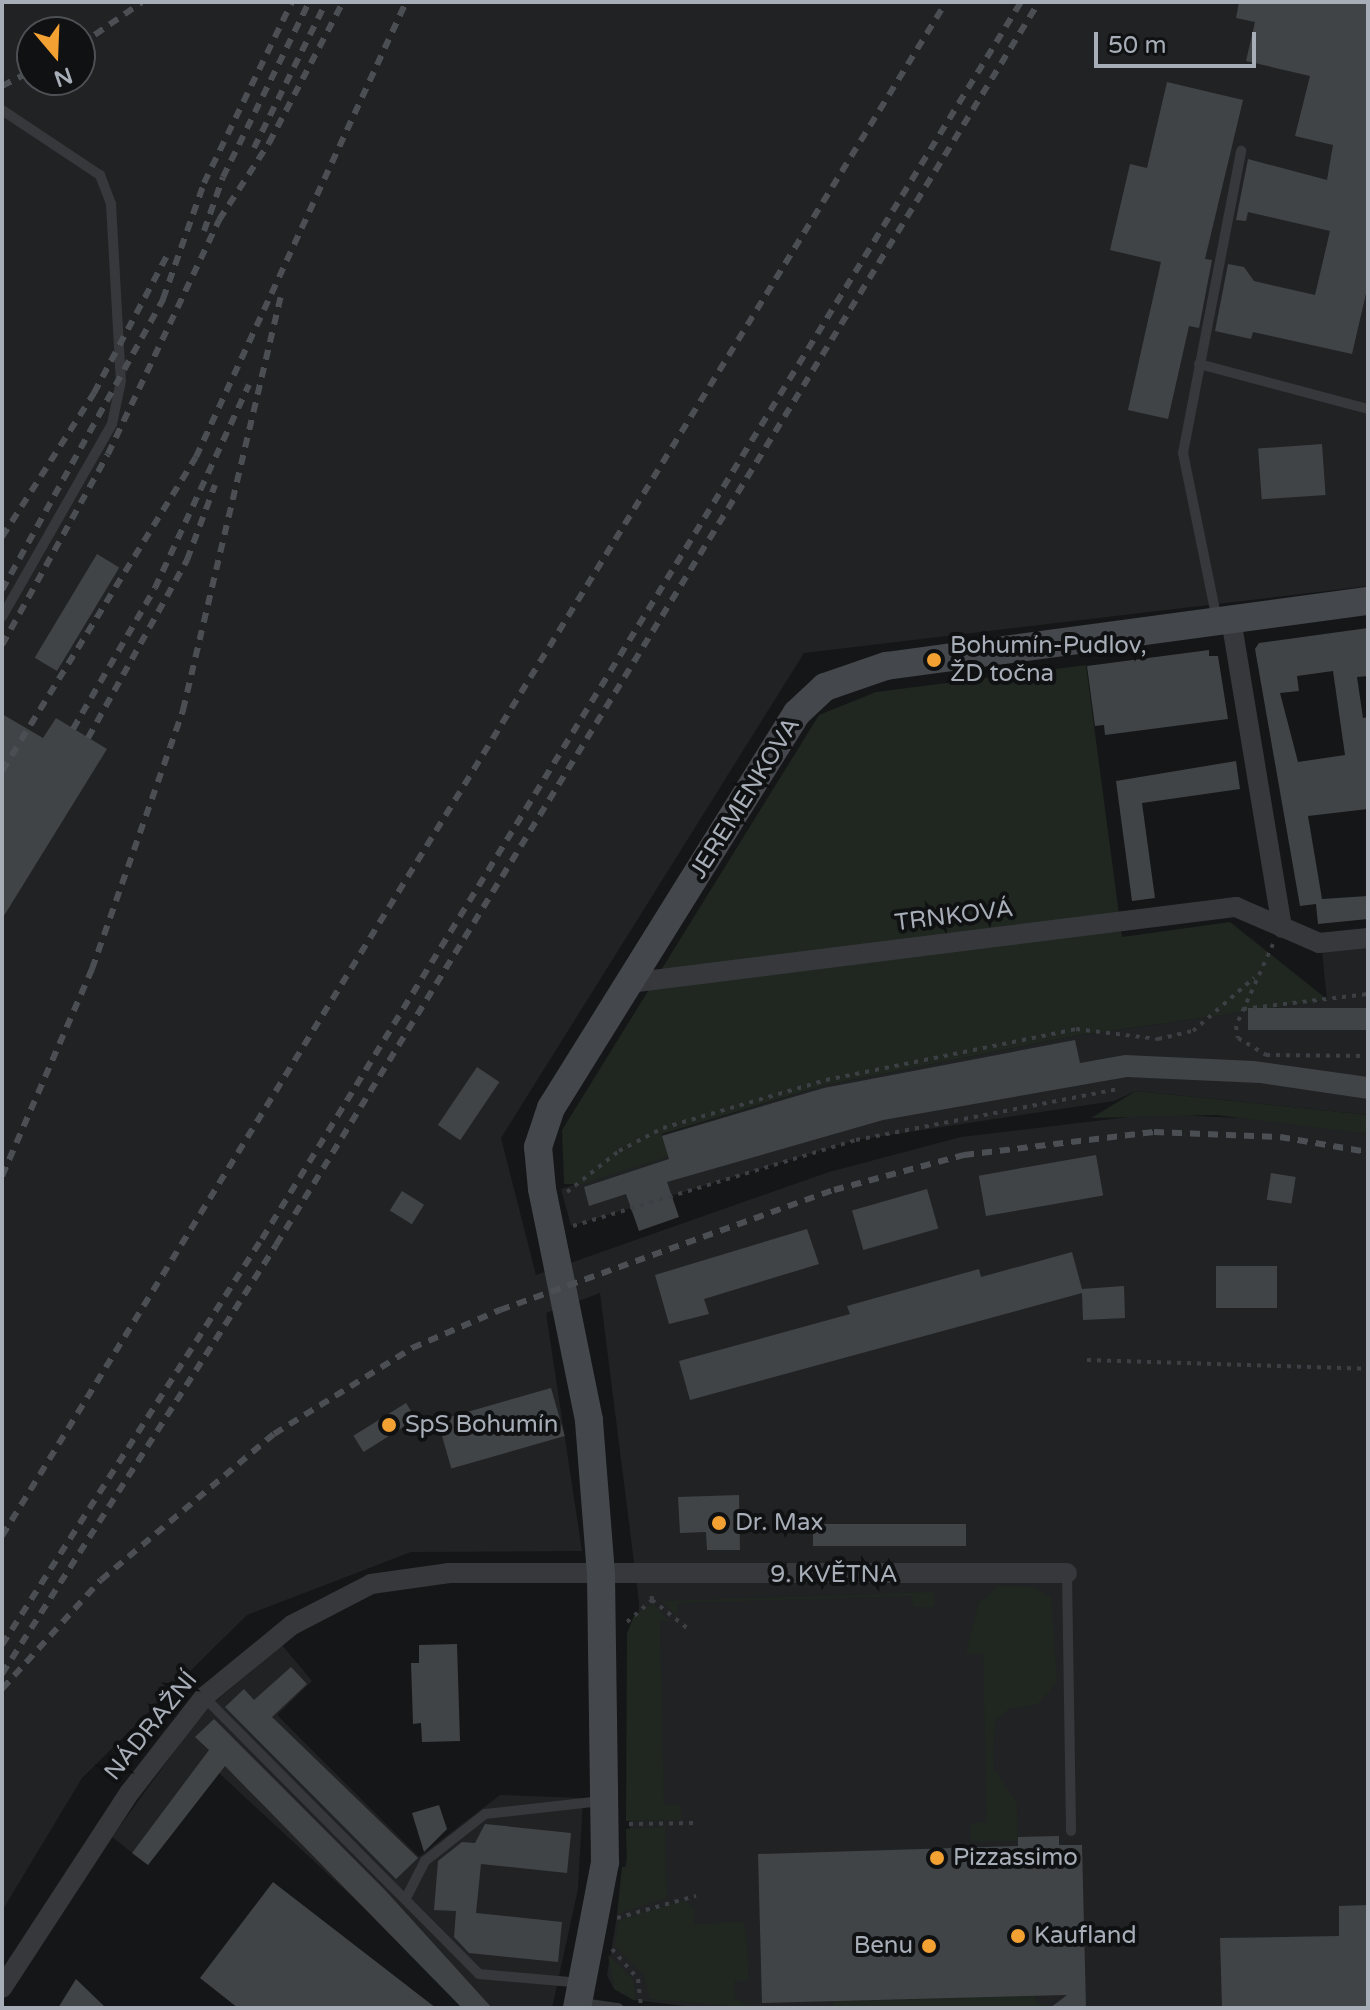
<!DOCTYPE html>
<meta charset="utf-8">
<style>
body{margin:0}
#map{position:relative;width:1370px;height:2010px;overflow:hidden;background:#151617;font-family:"Varela Round",sans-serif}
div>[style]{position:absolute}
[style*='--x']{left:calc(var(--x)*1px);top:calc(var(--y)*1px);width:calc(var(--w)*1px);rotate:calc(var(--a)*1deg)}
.built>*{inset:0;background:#212224}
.green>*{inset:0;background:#1f2720}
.building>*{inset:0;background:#414447;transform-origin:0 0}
.path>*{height:4px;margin-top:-2px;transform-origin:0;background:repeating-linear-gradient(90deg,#3c3f43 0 4px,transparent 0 10px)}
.lane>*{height:10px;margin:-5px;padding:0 5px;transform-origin:5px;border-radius:5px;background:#36383c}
.street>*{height:20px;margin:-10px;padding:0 10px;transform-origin:10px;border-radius:10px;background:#36383c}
.secondary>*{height:28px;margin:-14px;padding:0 14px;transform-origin:14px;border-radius:14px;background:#44474c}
.rail>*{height:6px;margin-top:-3px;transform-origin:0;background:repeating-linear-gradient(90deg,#4b4e53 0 10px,transparent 0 18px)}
.dots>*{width:22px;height:22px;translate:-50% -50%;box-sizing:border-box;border:4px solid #101112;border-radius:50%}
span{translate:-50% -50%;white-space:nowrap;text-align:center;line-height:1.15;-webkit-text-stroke:8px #101112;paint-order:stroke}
.poi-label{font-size:24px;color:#a7aeb8}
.left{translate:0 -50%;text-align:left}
.right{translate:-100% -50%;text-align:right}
.street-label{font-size:24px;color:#a7aeb8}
.frame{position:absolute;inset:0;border:4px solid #a7aeb8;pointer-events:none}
.north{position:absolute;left:16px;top:16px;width:80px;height:80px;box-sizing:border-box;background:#101112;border:2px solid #4c5054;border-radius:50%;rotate:161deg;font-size:22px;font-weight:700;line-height:32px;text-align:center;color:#a7aeb8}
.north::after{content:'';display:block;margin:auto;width:28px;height:36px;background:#f3a132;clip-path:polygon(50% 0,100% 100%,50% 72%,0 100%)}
.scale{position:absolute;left:1094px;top:32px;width:162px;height:36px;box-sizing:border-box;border:4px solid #a7aeb8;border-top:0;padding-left:10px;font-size:24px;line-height:28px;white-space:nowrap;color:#a7aeb8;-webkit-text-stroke:6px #101112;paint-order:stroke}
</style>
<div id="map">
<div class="built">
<div style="clip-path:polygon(evenodd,2px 2px,1368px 2px,1368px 586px,804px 653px,501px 1138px,536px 1275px,829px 1172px,961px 1137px,1153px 1114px,1283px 1120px,1368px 1134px,1368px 2008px,701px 2008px,634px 2000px,614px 1989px,607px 1975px,629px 1845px,639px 1602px,600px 1293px,546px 1313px,582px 1551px,411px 1552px,247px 1615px,82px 1778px,2px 1911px,2px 2px,32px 32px,80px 32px,80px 80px,32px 80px,32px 32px)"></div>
<div style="clip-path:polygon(1368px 947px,1368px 1115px,1136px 1091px,1114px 1101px,856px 1140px,571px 1226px,561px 1189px,668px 1156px,662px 1135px,826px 1085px,1075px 1036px,1327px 1000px,1322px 951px)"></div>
<div style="clip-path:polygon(282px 1645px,312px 1681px,277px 1715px,419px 1857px,500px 1795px,583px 1798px,578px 1889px,552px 2008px,462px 2008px,403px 1944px,219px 1773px,148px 1865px,112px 1837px,203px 1712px)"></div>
</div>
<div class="green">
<div style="clip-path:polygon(1086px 665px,1122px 937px,1230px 922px,1328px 1000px,1075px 1036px,826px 1085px,662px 1134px,669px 1156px,583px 1184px,564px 1184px,562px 1130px,819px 715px,876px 692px)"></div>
<div style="clip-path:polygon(1136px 1091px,1368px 1115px,1368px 1134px,1216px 1115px,1091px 1118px)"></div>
<div style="clip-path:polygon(999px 1586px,1033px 1587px,1051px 1597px,1057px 1683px,1036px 1705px,1009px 1709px,995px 1721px,993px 1768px,1017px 1803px,1018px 1841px,971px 1842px,971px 1823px,987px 1822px,983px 1654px,966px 1654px,979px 1602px)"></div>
<div style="clip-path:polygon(934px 1592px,934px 1607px,913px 1607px,912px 1596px,677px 1603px,677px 1616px,661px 1601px)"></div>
<div style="clip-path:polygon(653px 1603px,669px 1621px,660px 1621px,664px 1805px,681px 1805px,681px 1820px,626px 1821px,627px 1633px,634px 1616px)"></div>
<div style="clip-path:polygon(665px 1827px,667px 1898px,617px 1914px,622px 1867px,627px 1867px,626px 1829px)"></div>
<div style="clip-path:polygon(685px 1900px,694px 1908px,694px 1924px,742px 1922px,746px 1928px,749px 1981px,734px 1981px,735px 1998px,753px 2008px,650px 1999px,644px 1975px,615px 1947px,618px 1921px)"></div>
<div style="clip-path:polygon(608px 1955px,634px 1981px,635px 2001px,614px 1989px)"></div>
<div style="clip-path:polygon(1034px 1995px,1036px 2002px,1052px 2007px,834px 2008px,833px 2001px)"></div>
</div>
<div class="building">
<div style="clip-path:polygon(1239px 2px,1368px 2px,1368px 285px,1352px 354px,1253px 332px,1251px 339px,1215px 331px,1228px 264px,1244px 267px,1254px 281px,1315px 295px,1330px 231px,1248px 212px,1246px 221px,1236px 220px,1248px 159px,1327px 180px,1333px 145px,1295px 136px,1310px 76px,1246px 61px,1255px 22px,1236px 18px)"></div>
<div style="clip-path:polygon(1167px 82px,1243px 100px,1205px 259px,1212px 260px,1199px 328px,1189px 326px,1168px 419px,1128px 410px,1161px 262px,1110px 250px,1130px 164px,1147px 168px)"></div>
<div style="left:1322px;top:444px;width:51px;height:64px;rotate:86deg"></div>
<div style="left:97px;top:554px;width:26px;height:121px;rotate:31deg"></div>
<div style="clip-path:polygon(evenodd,1368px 628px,1368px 676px,1357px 677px,1363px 718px,1368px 717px,1368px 809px,1308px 816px,1322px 899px,1368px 896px,1368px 919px,1318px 924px,1316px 904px,1300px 906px,1255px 649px,1259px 643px,1368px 628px,1333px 671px,1345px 755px,1298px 762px,1280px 693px,1299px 691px,1297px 676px,1333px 671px)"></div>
<div style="clip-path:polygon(1209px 650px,1209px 656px,1218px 656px,1228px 719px,1105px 735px,1104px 725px,1095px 726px,1087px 666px)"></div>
<div style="clip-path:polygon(2px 714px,43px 738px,56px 718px,107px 749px,2px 919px)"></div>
<div style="clip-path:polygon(1236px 761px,1240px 789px,1142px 803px,1155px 898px,1132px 901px,1116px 781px)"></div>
<div style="left:1368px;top:1008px;width:22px;height:120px;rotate:90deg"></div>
<div style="clip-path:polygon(1075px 1040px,1080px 1063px,1125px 1055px,1254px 1061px,1368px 1077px,1368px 1099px,1260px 1083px,1127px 1077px,883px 1120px,667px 1182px,679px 1217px,639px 1231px,626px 1194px,589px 1206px,584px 1187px,669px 1159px,662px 1136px,824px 1088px)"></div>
<div style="left:477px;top:1067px;width:27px;height:70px;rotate:34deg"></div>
<div style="left:1096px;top:1155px;width:41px;height:119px;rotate:80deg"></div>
<div style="left:1271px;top:1173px;width:25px;height:27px;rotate:9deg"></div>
<div style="left:927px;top:1189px;width:41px;height:78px;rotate:74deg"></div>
<div style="left:402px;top:1191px;width:26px;height:23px;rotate:32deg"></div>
<div style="clip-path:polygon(807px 1229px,819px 1264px,704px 1299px,709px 1314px,669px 1324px,655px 1275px)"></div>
<div style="clip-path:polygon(1072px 1252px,1082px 1289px,1124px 1286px,1125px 1318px,1083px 1320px,1082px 1293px,690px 1400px,679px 1361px,850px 1314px,847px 1306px,979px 1269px,981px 1277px)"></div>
<div style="left:1277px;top:1266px;width:42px;height:61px;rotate:90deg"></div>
<div style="left:551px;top:1388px;width:50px;height:118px;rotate:74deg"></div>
<div style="left:406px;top:1403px;width:19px;height:62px;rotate:58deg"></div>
<div style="clip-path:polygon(739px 1495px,740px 1550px,707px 1550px,706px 1532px,680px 1533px,678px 1497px)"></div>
<div style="left:966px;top:1524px;width:22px;height:153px;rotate:90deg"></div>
<div style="clip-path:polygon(457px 1644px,460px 1741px,422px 1742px,421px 1723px,413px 1724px,411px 1663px,419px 1663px,419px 1645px)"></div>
<div style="clip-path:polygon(291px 1667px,307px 1684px,272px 1717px,418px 1858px,396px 1879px,225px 1707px,244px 1689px,254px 1700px)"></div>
<div style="clip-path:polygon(214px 1719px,385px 1890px,492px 2008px,462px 2008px,225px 1766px,148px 1865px,132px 1853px,209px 1750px,195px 1737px)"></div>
<div style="clip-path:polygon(439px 1805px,447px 1829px,424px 1852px,412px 1813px)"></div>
<div style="clip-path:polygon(485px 1824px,571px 1833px,567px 1873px,481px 1864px,476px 1913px,562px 1922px,558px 1962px,469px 1953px,454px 1937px,456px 1911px,434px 1910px,438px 1861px,462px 1842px,475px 1843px)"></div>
<div style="clip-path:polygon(1059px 1836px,1059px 1845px,1082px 1845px,1086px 2008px,1050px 2008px,1067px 1995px,762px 2003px,758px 1854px,1018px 1846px,1018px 1837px)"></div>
<div style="clip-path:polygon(273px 1882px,436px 2008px,238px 2008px,200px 1978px)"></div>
<div style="clip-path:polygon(1368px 1905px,1368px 2008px,1222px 2008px,1220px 1938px,1339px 1936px,1339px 1906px)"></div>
<div style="clip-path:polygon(76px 1979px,106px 2008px,58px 2008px)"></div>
</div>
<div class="path">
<div style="--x:1273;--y:944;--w:90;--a:114.3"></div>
<div style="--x:1236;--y:1026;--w:12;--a:81"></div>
<div style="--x:1238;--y:1038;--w:33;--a:31"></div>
<div style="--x:1266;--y:1055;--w:102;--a:0.6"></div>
<div style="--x:1243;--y:1009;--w:126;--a:-6.8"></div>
<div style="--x:567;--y:1192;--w:66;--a:-38.3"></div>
<div style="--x:619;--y:1151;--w:50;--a:-27.6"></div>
<div style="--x:663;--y:1128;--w:170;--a:-16.4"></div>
<div style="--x:826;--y:1080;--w:255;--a:-11.5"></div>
<div style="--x:1076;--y:1029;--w:83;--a:7"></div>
<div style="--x:1158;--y:1039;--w:36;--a:-13"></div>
<div style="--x:1193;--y:1031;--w:81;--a:-41"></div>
<div style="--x:573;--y:1226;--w:296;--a:-16.9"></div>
<div style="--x:856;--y:1140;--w:268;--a:-11"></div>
<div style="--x:1087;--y:1360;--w:281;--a:1.8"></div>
<div style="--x:652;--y:1600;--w:45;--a:38.7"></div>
<div style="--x:627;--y:1622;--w:33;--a:-41"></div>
<div style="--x:652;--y:1600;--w:9;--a:-96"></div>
<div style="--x:629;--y:1824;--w:65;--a:-0.9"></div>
<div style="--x:617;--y:1918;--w:82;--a:-15.6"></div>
<div style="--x:612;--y:1949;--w:40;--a:49"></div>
<div style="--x:638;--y:1979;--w:29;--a:84"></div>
</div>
<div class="lane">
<div style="--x:2;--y:110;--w:118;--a:33.6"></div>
<div style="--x:100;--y:175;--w:31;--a:69"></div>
<div style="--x:111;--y:204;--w:177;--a:86.8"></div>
<div style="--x:121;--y:381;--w:44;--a:101.8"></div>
<div style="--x:112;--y:424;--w:222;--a:119.7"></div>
<div style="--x:1199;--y:364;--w:175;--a:14.9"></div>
<div style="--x:1217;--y:620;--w:170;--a:-101.5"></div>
<div style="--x:1183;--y:453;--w:308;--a:-79.1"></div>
<div style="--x:1067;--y:1573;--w:258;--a:89.1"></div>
<div style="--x:204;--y:1697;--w:390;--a:45.2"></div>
<div style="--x:479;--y:1974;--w:102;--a:5"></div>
<div style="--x:406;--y:1898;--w:42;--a:-62.8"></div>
<div style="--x:425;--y:1861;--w:76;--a:-38.1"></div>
<div style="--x:485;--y:1814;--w:117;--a:-6.4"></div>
<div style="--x:582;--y:2003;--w:37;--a:8"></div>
</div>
<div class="street">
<div style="--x:1231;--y:619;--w:313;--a:80.6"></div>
<div style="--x:629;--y:983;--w:612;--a:-7.14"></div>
<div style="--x:1236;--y:907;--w:90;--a:23.4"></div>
<div style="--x:1319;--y:943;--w:49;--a:-5.8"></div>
<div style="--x:2;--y:1988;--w:234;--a:-56.9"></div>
<div style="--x:130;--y:1792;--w:120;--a:-52.1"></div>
<div style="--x:204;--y:1697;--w:114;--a:-39.3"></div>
<div style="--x:292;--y:1625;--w:89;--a:-27.4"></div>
<div style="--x:371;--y:1584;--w:79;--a:-8"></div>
<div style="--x:449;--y:1573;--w:618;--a:0"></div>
</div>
<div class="secondary">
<div style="--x:577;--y:2008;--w:149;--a:-79.1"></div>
<div style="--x:605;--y:1862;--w:288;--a:-90.8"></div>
<div style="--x:601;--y:1574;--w:154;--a:-94.5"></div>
<div style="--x:589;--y:1420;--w:236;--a:-101.5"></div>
<div style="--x:542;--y:1189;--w:42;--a:-95.4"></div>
<div style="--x:538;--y:1147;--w:41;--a:-71.6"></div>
<div style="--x:551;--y:1108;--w:465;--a:-58.1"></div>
<div style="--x:797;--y:713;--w:38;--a:-43"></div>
<div style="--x:825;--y:687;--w:65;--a:-19"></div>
<div style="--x:886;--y:666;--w:486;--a:-7.7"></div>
</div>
<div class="rail">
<div style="--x:80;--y:45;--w:75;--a:-34.7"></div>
<div style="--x:2;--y:86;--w:34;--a:-27"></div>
<div style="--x:254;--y:148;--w:163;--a:-63.7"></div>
<div style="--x:204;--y:231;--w:57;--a:-70.6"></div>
<div style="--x:223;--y:177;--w:195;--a:-63.8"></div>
<div style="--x:2;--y:537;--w:171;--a:-57.4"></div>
<div style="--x:94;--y:393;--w:157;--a:-62"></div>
<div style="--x:2;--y:590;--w:333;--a:-61"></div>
<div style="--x:163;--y:299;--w:123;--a:-70.5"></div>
<div style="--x:204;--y:183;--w:201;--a:-64.1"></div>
<div style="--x:2;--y:645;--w:218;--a:-61"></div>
<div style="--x:108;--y:454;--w:259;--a:-64.6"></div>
<div style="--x:219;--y:220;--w:92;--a:-57"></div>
<div style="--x:269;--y:143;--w:159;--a:-62.3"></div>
<div style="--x:73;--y:729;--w:163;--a:-59.8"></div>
<div style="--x:155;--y:588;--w:224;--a:-65.2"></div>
<div style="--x:88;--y:738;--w:204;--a:-60.9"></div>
<div style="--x:187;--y:560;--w:80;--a:-69.5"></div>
<div style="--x:2;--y:771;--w:369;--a:-58.3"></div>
<div style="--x:196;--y:457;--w:501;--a:-65.22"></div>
<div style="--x:2;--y:1176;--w:226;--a:-66.5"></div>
<div style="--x:92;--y:969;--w:275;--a:-70.6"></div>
<div style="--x:183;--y:710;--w:431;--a:-76.7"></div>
<div style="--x:2;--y:1536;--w:1801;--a:-58.39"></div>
<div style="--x:2;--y:1645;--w:482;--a:-57.4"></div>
<div style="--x:262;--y:1239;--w:1451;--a:-58.47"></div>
<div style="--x:2;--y:1674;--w:509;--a:-57.43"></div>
<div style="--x:276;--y:1245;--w:1458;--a:-58.46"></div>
<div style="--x:2;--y:1689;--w:147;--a:-47.8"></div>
<div style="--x:101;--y:1580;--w:226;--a:-40.2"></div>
<div style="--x:274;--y:1434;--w:163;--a:-31.9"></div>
<div style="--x:412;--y:1348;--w:96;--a:-23.4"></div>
<div style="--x:500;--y:1310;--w:355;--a:-19.8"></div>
<div style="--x:834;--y:1190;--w:135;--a:-15.1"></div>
<div style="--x:964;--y:1155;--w:191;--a:-6.9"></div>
<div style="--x:1154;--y:1132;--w:126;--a:2.3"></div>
<div style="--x:1280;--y:1137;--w:89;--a:9.7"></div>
</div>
<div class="dots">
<div style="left:934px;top:660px;background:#f3a132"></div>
<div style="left:389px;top:1425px;background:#f3a132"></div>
<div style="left:719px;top:1523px;background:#f3a132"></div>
<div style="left:937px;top:1858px;background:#f3a132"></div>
<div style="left:1018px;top:1936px;background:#f3a132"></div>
<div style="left:929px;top:1946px;background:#f3a132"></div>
</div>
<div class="poi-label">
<span class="left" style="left:950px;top:660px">Bohumín-Pudlov,<br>ŽD točna</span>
<span class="left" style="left:405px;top:1425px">SpS Bohumín</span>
<span class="left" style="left:735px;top:1523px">Dr. Max</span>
<span class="left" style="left:953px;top:1858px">Pizzassimo</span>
<span class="left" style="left:1034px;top:1936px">Kaufland</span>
<span class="right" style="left:913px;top:1946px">Benu</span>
</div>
<div class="street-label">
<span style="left:745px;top:798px;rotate:-58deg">JEREMENKOVA</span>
<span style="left:954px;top:916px;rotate:-7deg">TRNKOVÁ</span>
<span style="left:834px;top:1575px">9. KVĚTNA</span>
<span style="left:151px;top:1726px;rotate:-51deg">NÁDRAŽNÍ</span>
</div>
<div class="frame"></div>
<div class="north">N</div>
<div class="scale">50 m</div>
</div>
